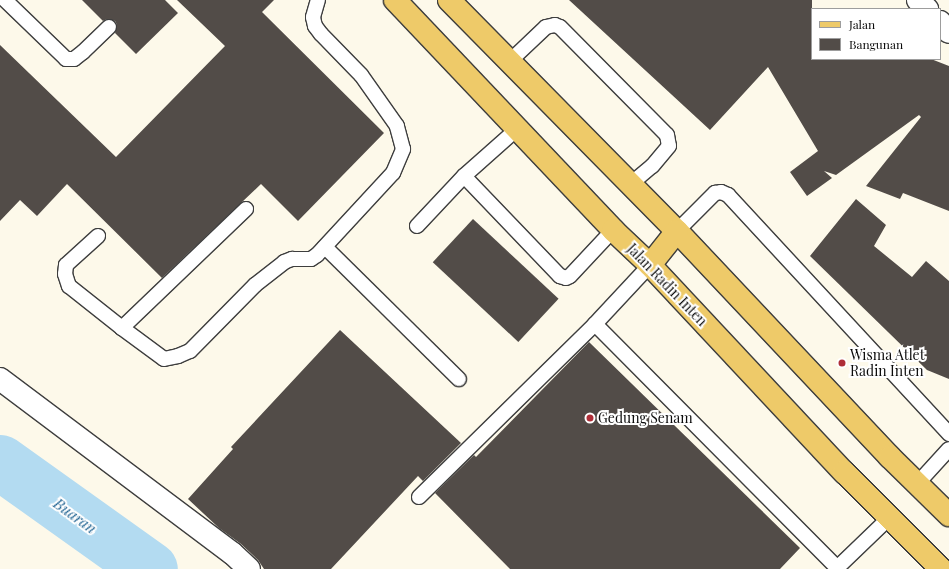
<!DOCTYPE html>
<style>
body{margin:0}
#map{position:relative;width:949px;height:569px;overflow:hidden;background:#fdf9ea;font-family:"Playfair Display",serif}
div>[style]{position:absolute}
[style*='--x']{left:calc(var(--x)*1px);top:calc(var(--y)*1px);width:calc(var(--w)*1px);rotate:calc(var(--a)*1deg)}
.stream>*{height:9px;margin:-4.5px;padding:0 4.5px;transform-origin:4.5px;border-radius:4.5px;background:#b3dbf1}
.river>*{height:55px;margin:-27.5px;padding:0 27.5px;transform-origin:27.5px;border-radius:27.5px;background:#b3dbf1}
.building>*{inset:0;background:#524c48;transform-origin:0 0}
.roads{filter:drop-shadow(1px 0 #3e3e3e) drop-shadow(-1px 0 #3e3e3e) drop-shadow(0 1px #3e3e3e) drop-shadow(0 -1px #3e3e3e)}
.service>*{height:14px;margin:-7px;padding:0 7px;transform-origin:7px;border-radius:7px;background:#fff}
.minor>*{height:22px;margin:-11px;padding:0 11px;transform-origin:11px;border-radius:11px;background:#fff}
.primary>*{height:22px;margin:-11px;padding:0 11px;transform-origin:11px;border-radius:11px;background:#eeca69}
.dots>*{width:11px;height:11px;translate:-50% -50%;box-sizing:border-box;border:2px solid #fff;border-radius:50%}
span{translate:-50% -50%;white-space:nowrap;text-align:center;line-height:1.15;-webkit-text-stroke:4px #fff;paint-order:stroke}
.street-label{font-size:14px;color:#0b0b0b}
.poi-label{font-size:14px;color:#0b0b0b}
.left{translate:0 -50%;text-align:left}
.water-label{font-size:15px;color:#1f6392;font-style:italic}
.legend{position:absolute;left:811px;top:8px;width:130px;height:52px;box-sizing:border-box;background:#fff;border:1px solid #9d9d9d;margin:0;padding:5px 7px;list-style:none;font-size:12px;color:#0b0b0b}
.legend li{display:flex;align-items:center;gap:8px;height:20px}
.legend b{width:20px;border:1px solid #9d9d9d}
</style>
<div id="map">
<div class="stream">
<div style="--x:143;--y:569;--w:4;--a:-45"></div>
</div>
<div class="river">
<div style="--x:0;--y:462;--w:184;--a:35.5"></div>
</div>
<div class="building">
<div style="clip-path:polygon(82px 0,165px 0,178px 13px,136px 54px,115px 33px,117px 25px,115px 21px,107px 19px,103px 21px)"></div>
<div style="clip-path:polygon(177px 0,274px 0,262px 12px,384px 133px,298px 221px,261px 184px,162px 278px,67px 184px,37px 216px,20px 200px,0 221px,0 45px,116px 157px,225px 46px)"></div>
<div style="clip-path:polygon(569px 0,812px 0,812px 59px,931px 59px,949px 66px,949px 211px,903px 193px,900px 199px,866px 186px,921px 117px,919px 115px,836px 175px,824px 171px,832px 178px,807px 196px,790px 172px,818px 151px,768px 67px,710px 130px)"></div>
<div style="clip-path:polygon(856px 199px,886px 225px,874px 246px,912px 277px,926px 261px,949px 281px,949px 379px,927px 370px,810px 256px)"></div>
<div style="left:473px;top:219px;width:117px;height:59px;rotate:43deg"></div>
<div style="clip-path:polygon(340px 330px,461px 443px,423px 481px,418px 476px,331px 569px,264px 569px,258px 560px,241px 544px,219px 528px,188px 499px,233px 449px,231px 447px)"></div>
<div style="clip-path:polygon(589px 342px,800px 548px,780px 569px,510px 569px,435px 493px,474px 455px,476px 457px)"></div>
</div>
<div class="roads">
<div class="service">
<div style="--x:5;--y:0;--w:85;--a:44"></div>
<div style="--x:66;--y:59;--w:8;--a:0"></div>
<div style="--x:74;--y:59;--w:11;--a:-38"></div>
<div style="--x:83;--y:52;--w:36;--a:-44"></div>
<div style="--x:509;--y:62;--w:51;--a:-43.4"></div>
<div style="--x:546;--y:27;--w:9;--a:-13"></div>
<div style="--x:555;--y:25;--w:5;--a:22"></div>
<div style="--x:560;--y:27;--w:152;--a:45.3"></div>
<div style="--x:667;--y:135;--w:11;--a:80"></div>
<div style="--x:669;--y:146;--w:26;--a:130"></div>
<div style="--x:652;--y:166;--w:30;--a:140"></div>
<div style="--x:464;--y:176;--w:71;--a:-41.6"></div>
<div style="--x:246;--y:209;--w:172;--a:136.2"></div>
<div style="--x:122;--y:328;--w:52;--a:36.4"></div>
<div style="--x:164;--y:359;--w:14;--a:-12"></div>
<div style="--x:178;--y:356;--w:13;--a:-23"></div>
<div style="--x:190;--y:351;--w:93;--a:-45.4"></div>
<div style="--x:255;--y:285;--w:37;--a:-38"></div>
<div style="--x:284;--y:262;--w:9;--a:-21"></div>
<div style="--x:292;--y:259;--w:19;--a:0"></div>
<div style="--x:311;--y:259;--w:7;--a:-34"></div>
<div style="--x:317;--y:255;--w:112;--a:-47.2"></div>
<div style="--x:393;--y:173;--w:26;--a:-67"></div>
<div style="--x:403;--y:149;--w:24;--a:-105"></div>
<div style="--x:397;--y:126;--w:62;--a:-125.2"></div>
<div style="--x:361;--y:75;--w:57;--a:-134.3"></div>
<div style="--x:321;--y:34;--w:10;--a:-127"></div>
<div style="--x:315;--y:26;--w:9;--a:-103"></div>
<div style="--x:313;--y:17;--w:18;--a:-74"></div>
<div style="--x:417;--y:226;--w:69;--a:-46.8"></div>
<div style="--x:464;--y:176;--w:139;--a:46.2"></div>
<div style="--x:560;--y:276;--w:6;--a:18"></div>
<div style="--x:566;--y:278;--w:4;--a:-27"></div>
<div style="--x:570;--y:276;--w:63;--a:-46.9"></div>
<div style="--x:677;--y:231;--w:54;--a:-45"></div>
<div style="--x:715;--y:193;--w:6;--a:-9"></div>
<div style="--x:721;--y:192;--w:8;--a:23"></div>
<div style="--x:728;--y:195;--w:326;--a:47.2"></div>
<div style="--x:98;--y:236;--w:43;--a:137.8"></div>
<div style="--x:66;--y:265;--w:9;--a:96"></div>
<div style="--x:65;--y:274;--w:13;--a:72"></div>
<div style="--x:69;--y:286;--w:68;--a:38.4"></div>
<div style="--x:325;--y:247;--w:188;--a:44.6"></div>
<div style="--x:595;--y:324;--w:345;--a:45.2"></div>
<div style="--x:917;--y:484;--w:47;--a:-47.6"></div>
<div style="--x:419;--y:497;--w:247;--a:-44.5"></div>
<div style="--x:595;--y:324;--w:81;--a:-47"></div>
<div style="--x:836;--y:569;--w:75;--a:-43.9"></div>
</div>
<div class="minor">
<div style="--x:918;--y:0;--w:13;--a:45"></div>
<div style="--x:940;--y:22;--w:13;--a:48"></div>
<div style="--x:0;--y:379;--w:290;--a:36.9"></div>
<div style="--x:232;--y:553;--w:23;--a:43"></div>
</div>
<div class="primary">
<div style="--x:395;--y:0;--w:317;--a:46.5"></div>
<div style="--x:613;--y:230;--w:51;--a:43.4"></div>
<div style="--x:650;--y:265;--w:284;--a:46.9"></div>
<div style="--x:844;--y:472;--w:137;--a:45"></div>
<div style="--x:449;--y:0;--w:325;--a:45.4"></div>
<div style="--x:677;--y:231;--w:311;--a:46.7"></div>
<div style="--x:890;--y:457;--w:83;--a:44.5"></div>
<div style="--x:650;--y:265;--w:43;--a:-51.5"></div>
</div>
</div>
<div class="dots">
<div style="left:842px;top:363px;background:#af2e38"></div>
<div style="left:590px;top:418px;background:#af2e38"></div>
</div>
<div class="street-label">
<span style="left:667px;top:285px;rotate:46deg">Jalan Radin Inten</span>
</div>
<div class="poi-label">
<span class="left" style="left:850px;top:363px">Wisma Atlet<br>Radin Inten</span>
<span class="left" style="left:598px;top:418px">Gedung Senam</span>
</div>
<div class="water-label">
<span style="left:75px;top:516px;rotate:36deg">Buaran</span>
</div>
<ul class="legend">
<li><b style="height:5px;background:#eeca69"></b>Jalan</li>
<li><b style="height:11px;background:#524c48"></b>Bangunan</li>
</ul>
</div>
